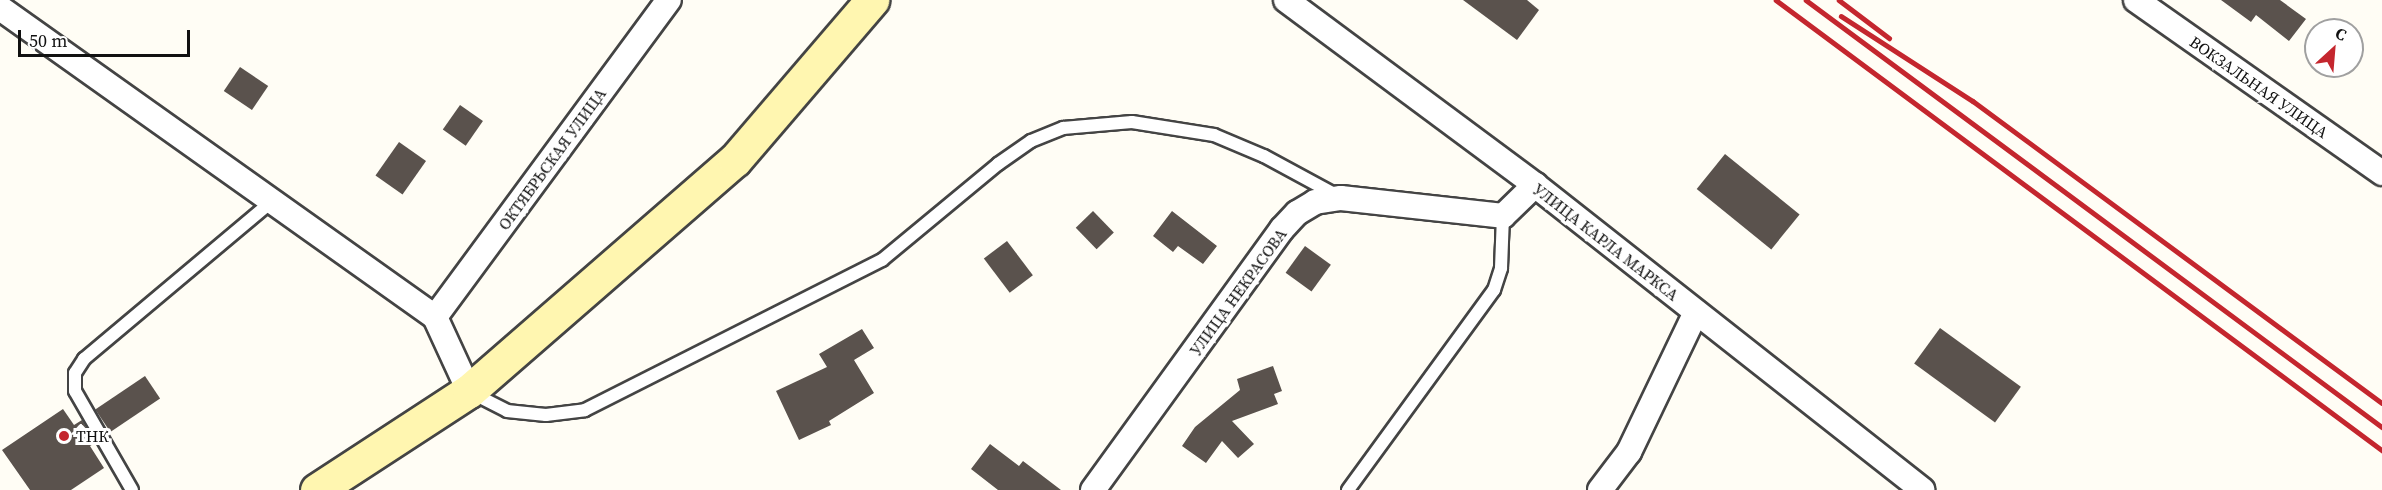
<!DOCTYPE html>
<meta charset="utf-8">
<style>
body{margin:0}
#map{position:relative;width:2382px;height:490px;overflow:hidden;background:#fffdf5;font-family:"Source Serif 4",serif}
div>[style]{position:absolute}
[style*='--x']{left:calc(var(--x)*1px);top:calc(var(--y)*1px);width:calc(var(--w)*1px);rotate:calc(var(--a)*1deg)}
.building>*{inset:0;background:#5a524d;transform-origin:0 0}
.roads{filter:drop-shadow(2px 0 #444) drop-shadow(-2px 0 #444) drop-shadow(0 2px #444) drop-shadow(0 -2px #444)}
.lane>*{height:12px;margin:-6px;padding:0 6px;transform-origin:6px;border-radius:6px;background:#fff}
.street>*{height:24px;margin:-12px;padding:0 12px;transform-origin:12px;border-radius:12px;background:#fff}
.secondary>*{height:33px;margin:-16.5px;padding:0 16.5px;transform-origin:16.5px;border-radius:16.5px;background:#fff6b0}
.rail>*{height:4.5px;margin:-2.25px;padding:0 2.25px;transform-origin:2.25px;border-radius:2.25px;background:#c4262e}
.dots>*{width:16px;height:16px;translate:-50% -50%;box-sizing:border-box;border:3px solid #fff;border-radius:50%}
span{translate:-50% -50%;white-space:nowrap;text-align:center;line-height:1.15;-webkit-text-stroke:6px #fff;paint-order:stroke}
.street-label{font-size:16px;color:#111}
.poi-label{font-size:16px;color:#111}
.left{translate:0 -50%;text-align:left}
.north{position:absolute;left:2304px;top:18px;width:60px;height:60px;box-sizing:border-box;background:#fff;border:2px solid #a0a0a0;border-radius:50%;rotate:26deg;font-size:16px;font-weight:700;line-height:24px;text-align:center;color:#111}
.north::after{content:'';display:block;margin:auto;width:21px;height:27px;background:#c4262e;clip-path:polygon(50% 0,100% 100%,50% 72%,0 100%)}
.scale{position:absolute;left:18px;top:30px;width:172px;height:27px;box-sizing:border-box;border:3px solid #111;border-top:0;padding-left:8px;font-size:18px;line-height:21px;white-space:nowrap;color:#111;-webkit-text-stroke:4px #fff;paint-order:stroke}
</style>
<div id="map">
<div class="building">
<div style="clip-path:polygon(1463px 0,1527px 0,1539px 10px,1517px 40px)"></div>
<div style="clip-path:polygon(2221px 0,2280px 0,2306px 19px,2289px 41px,2256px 15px,2251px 22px)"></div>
<div style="left:240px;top:67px;width:34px;height:29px;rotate:34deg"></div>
<div style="left:460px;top:105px;width:28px;height:30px;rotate:35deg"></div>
<div style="left:399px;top:142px;width:33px;height:41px;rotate:35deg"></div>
<div style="left:1725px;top:154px;width:96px;height:45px;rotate:39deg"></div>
<div style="left:1093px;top:211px;width:30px;height:24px;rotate:46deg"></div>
<div style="clip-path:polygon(1172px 211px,1217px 246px,1203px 264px,1178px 246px,1173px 252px,1153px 236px)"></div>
<div style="left:1007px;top:241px;width:43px;height:29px;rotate:53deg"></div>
<div style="left:1305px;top:246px;width:32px;height:33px;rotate:36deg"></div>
<div style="left:1940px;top:328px;width:100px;height:44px;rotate:36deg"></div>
<div style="clip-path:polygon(862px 329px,874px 348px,854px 360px,874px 393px,829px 421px,831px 425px,799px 440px,776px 391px,827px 367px,819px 354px)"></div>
<div style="clip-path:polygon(1273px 366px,1282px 391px,1274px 394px,1278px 404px,1232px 421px,1254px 444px,1238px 458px,1222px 441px,1206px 463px,1182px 446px,1195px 427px,1240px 390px,1237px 379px)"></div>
<div style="left:145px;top:376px;width:27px;height:60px;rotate:56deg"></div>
<div style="clip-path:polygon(63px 409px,74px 425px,82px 420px,95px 443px,90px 446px,104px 468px,71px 490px,30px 490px,2px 450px)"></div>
<div style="clip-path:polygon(990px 444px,1019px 466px,1023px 461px,1061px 490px,998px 490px,971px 469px)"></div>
</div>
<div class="roads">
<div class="lane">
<div style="--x:472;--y:393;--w:39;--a:27"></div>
<div style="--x:507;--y:411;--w:39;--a:6"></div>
<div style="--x:546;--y:415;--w:39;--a:-7"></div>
<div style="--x:585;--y:410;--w:333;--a:-26.8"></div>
<div style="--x:882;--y:260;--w:151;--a:-39.6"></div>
<div style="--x:998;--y:164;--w:40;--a:-34.9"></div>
<div style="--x:1031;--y:141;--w:35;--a:-22"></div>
<div style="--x:1063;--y:128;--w:69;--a:-5"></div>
<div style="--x:1132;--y:122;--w:83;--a:9"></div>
<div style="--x:1214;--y:135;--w:54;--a:22.8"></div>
<div style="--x:1264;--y:156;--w:84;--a:28.4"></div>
<div style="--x:132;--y:490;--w:114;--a:-119.9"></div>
<div style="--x:75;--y:391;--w:18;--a:-90"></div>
<div style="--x:75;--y:373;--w:17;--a:-57"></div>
<div style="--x:84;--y:359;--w:244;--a:-40"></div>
<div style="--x:1348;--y:490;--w:248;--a:-53.9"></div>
<div style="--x:1494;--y:290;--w:23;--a:-72"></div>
<div style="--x:1501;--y:268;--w:52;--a:-87.8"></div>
</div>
<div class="street">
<div style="--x:1286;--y:0;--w:310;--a:36.6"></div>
<div style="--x:1535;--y:185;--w:493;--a:38.2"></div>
<div style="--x:2136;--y:0;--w:301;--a:35.1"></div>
<div style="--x:0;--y:8;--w:534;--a:35.39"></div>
<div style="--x:435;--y:317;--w:81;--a:65.3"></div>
<div style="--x:435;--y:317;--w:394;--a:-53.6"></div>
<div style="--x:1093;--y:490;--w:322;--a:-54.1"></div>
<div style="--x:1282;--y:229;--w:22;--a:-47"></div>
<div style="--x:1297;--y:213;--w:21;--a:-31"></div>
<div style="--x:1315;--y:202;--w:26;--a:-9"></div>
<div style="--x:1341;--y:198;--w:163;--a:6.3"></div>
<div style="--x:1503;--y:216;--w:45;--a:-44.1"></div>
<div style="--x:1600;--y:490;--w:48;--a:-52.7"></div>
<div style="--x:1629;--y:452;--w:155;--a:-64.4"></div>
</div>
<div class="secondary">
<div style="--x:317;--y:490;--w:181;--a:-33.1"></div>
<div style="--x:469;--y:391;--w:352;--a:-41"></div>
<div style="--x:735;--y:160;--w:211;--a:-49.4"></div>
</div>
</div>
<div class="rail">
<div style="--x:1776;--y:0;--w:755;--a:36.6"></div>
<div style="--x:1806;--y:0;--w:717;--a:36.55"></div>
<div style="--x:1839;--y:0;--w:63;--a:37.2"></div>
<div style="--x:1841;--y:16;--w:157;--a:32.8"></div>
<div style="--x:1973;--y:101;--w:508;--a:36.44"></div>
</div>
<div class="dots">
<div style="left:64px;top:436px;background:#c4262e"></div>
</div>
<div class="street-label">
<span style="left:2259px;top:87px;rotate:35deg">ВОКЗАЛЬНАЯ УЛИЦА</span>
<span style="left:552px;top:159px;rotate:-54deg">ОКТЯБРЬСКАЯ УЛИЦА</span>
<span style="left:1606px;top:242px;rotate:38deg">УЛИЦА КАРЛА МАРКСА</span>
<span style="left:1238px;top:292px;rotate:-54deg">УЛИЦА НЕКРАСОВА</span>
</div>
<div class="poi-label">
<span class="left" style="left:76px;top:436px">ТНК</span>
</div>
<div class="north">С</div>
<div class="scale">50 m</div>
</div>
